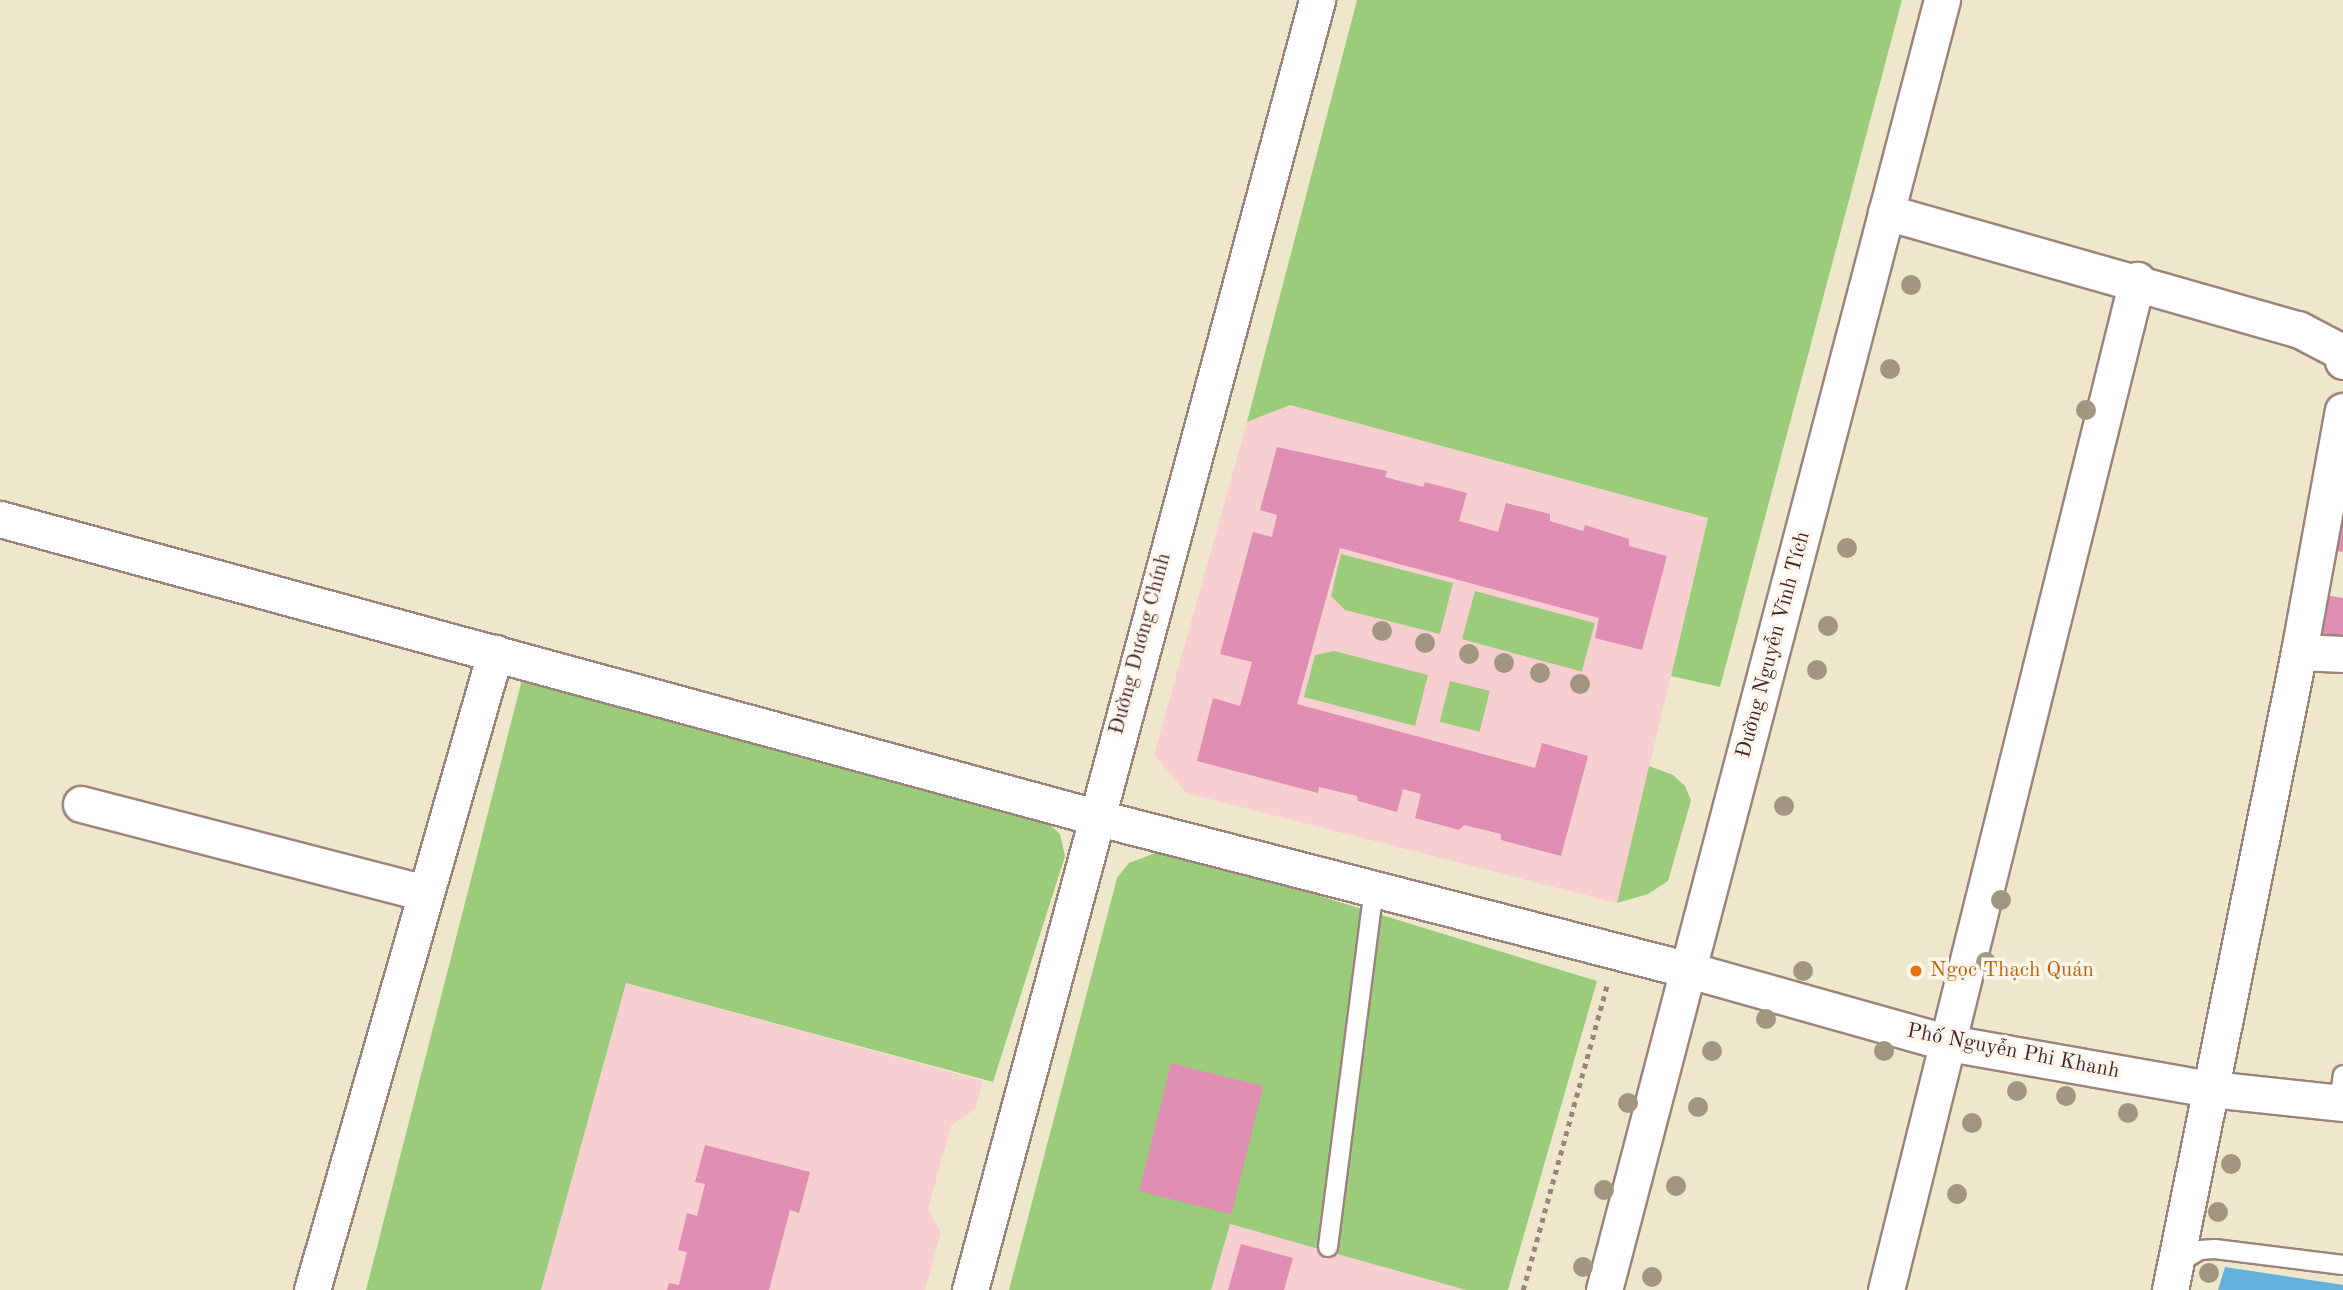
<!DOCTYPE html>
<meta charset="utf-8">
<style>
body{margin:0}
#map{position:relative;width:2343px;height:1290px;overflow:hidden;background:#eee7cb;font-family:"Old Standard TT",serif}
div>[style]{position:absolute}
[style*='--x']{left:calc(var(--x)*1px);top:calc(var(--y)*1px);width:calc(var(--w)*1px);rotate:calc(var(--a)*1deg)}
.built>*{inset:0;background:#f7cfd1}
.green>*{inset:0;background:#9acc7b;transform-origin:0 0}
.water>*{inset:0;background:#64b1de}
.building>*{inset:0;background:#e08fb2;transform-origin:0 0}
.path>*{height:4.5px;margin-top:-2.25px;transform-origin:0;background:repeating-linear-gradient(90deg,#9c837b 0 5px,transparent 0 10px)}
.roads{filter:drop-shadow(2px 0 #9c837b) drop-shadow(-2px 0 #9c837b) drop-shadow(0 2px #9c837b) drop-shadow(0 -2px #9c837b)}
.lane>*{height:18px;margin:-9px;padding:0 9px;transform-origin:9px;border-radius:9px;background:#fff}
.street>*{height:35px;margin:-17.5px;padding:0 17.5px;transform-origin:17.5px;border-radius:17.5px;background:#fff}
.trees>*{width:20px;height:20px;margin:-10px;border-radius:50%;background:#a19680}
.dots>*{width:19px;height:19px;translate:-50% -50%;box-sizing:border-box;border:4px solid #fbf7ec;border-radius:50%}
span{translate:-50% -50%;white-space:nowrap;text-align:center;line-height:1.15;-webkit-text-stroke:7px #fbf7ec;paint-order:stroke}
.street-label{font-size:21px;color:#4a1f2b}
.food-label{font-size:21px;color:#c56008}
.left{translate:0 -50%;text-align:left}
</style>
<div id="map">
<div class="built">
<div style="clip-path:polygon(1290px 405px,1708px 518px,1617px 903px,1186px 793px,1154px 755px,1247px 422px)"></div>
<div style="clip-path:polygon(626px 983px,983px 1081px,975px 1109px,951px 1126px,928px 1209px,941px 1232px,925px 1290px,541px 1290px)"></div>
<div style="clip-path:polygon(1230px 1224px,1466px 1290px,1211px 1290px)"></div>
</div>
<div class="green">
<div style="clip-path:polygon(1357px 0,1902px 0,1720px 687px,1671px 676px,1708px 518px,1290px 405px,1247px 422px)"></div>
<div style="clip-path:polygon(1341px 554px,1453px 583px,1440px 634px,1345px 610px,1331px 596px)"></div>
<div style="left:1475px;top:591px;width:124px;height:50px;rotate:15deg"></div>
<div style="clip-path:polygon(1334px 651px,1428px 675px,1415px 726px,1304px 697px,1315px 655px)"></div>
<div style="clip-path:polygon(524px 672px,1043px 819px,1060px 834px,1065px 856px,993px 1082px,626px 983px,541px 1290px,366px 1290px)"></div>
<div style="left:1450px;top:681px;width:41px;height:42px;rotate:14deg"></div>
<div style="clip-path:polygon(1649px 766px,1673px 775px,1685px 786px,1691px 800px,1668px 881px,1648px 894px,1617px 903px)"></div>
<div style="clip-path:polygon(1166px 849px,1597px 981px,1508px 1290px,1466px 1290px,1230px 1224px,1211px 1290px,1009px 1290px,1117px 878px,1129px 863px)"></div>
</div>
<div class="water">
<div style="clip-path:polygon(2225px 1267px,2343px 1285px,2343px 1290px,2218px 1290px)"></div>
</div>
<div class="building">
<div style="clip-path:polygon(1277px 447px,1387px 471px,1385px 477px,1423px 487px,1425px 482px,1467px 493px,1459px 521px,1498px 532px,1506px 503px,1550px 514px,1550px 521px,1583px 531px,1585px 525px,1629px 539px,1629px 546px,1667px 556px,1642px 650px,1595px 638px,1599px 618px,1340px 548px,1297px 704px,1535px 768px,1542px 743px,1588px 756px,1561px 856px,1501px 840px,1501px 834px,1464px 825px,1459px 830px,1415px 818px,1421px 794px,1403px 789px,1397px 812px,1358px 801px,1357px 796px,1319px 787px,1318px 793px,1197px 761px,1213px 698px,1240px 706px,1252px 662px,1220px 654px,1253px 532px,1272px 537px,1277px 515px,1260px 510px)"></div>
<div style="clip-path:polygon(2342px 522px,2343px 522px,2343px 552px,2336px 551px)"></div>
<div style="clip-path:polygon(2325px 595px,2343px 598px,2343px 638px,2319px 634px)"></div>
<div style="left:1171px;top:1063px;width:95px;height:132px;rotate:14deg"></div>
<div style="clip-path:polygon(705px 1145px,810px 1172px,799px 1213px,790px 1210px,769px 1290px,667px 1290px,669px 1283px,679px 1285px,687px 1252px,678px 1250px,687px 1213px,697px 1216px,705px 1184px,695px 1182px)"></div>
<div style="clip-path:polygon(1241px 1244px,1293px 1258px,1284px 1290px,1228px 1290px)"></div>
</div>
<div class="path">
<div style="--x:1523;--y:1290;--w:316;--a:-74.6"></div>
</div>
<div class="roads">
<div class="lane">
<div style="--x:2339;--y:1102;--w:27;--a:-82"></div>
<div style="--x:1328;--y:1247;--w:364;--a:-82.7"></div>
<div style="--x:2175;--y:1265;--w:29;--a:-31"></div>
<div style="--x:2200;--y:1250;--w:15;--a:-4"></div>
<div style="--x:2215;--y:1249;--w:129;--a:7.1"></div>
</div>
<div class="street">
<div style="--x:1886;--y:212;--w:428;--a:15.9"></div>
<div style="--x:2298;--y:329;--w:50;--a:27.6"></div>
<div style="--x:2342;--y:352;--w:9;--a:84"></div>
<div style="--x:0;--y:519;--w:1135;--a:15.22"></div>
<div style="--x:1095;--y:817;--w:613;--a:14.44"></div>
<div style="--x:1689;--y:970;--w:270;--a:15.7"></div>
<div style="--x:1949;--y:1043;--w:266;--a:10"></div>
<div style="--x:2211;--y:1089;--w:133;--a:6.1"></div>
<div style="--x:2299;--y:652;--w:44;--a:2.6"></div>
<div style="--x:81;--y:804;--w:356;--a:14.5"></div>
<div style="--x:312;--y:1290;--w:663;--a:-73.97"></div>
<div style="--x:970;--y:1290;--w:1336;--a:-74.94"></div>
<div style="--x:1604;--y:1290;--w:1334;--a:-75.32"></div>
<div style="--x:1886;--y:1290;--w:1041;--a:-76.04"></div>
<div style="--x:2170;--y:1290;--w:651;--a:-78.57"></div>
<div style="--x:2299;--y:652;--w:245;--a:-79.7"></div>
</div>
</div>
<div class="trees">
<div style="left:1911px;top:285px"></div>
<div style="left:1890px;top:369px"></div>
<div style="left:2086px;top:410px"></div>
<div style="left:1847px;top:548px"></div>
<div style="left:1828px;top:626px"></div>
<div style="left:1382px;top:631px"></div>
<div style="left:1425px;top:643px"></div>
<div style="left:1469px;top:654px"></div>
<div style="left:1504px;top:663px"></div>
<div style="left:1817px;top:670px"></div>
<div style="left:1540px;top:673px"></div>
<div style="left:1580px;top:684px"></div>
<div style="left:1784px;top:806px"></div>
<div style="left:2001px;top:900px"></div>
<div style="left:1986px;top:962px"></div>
<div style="left:1803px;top:971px"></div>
<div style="left:1766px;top:1019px"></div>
<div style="left:1712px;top:1051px"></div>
<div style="left:1884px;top:1051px"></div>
<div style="left:2017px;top:1091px"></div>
<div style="left:2066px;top:1096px"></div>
<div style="left:1628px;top:1103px"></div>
<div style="left:1698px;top:1107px"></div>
<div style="left:2128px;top:1113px"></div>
<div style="left:1972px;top:1123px"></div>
<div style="left:2231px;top:1164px"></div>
<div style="left:1676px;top:1186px"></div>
<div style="left:1604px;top:1190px"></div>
<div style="left:1957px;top:1194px"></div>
<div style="left:2218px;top:1212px"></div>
<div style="left:1583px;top:1267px"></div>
<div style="left:2209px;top:1273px"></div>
<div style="left:1652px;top:1277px"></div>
</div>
<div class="dots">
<div style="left:1916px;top:971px;background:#e8710a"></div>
</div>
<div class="street-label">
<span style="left:1141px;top:644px;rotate:-75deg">Đường Dương Chính</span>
<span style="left:1774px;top:645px;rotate:-75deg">Đường Nguyễn Vĩnh Tích</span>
<span style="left:2013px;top:1052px;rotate:11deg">Phố Nguyễn Phi Khanh</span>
</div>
<div class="food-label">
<span class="left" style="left:1930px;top:971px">Ngọc Thạch Quán</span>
</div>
</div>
